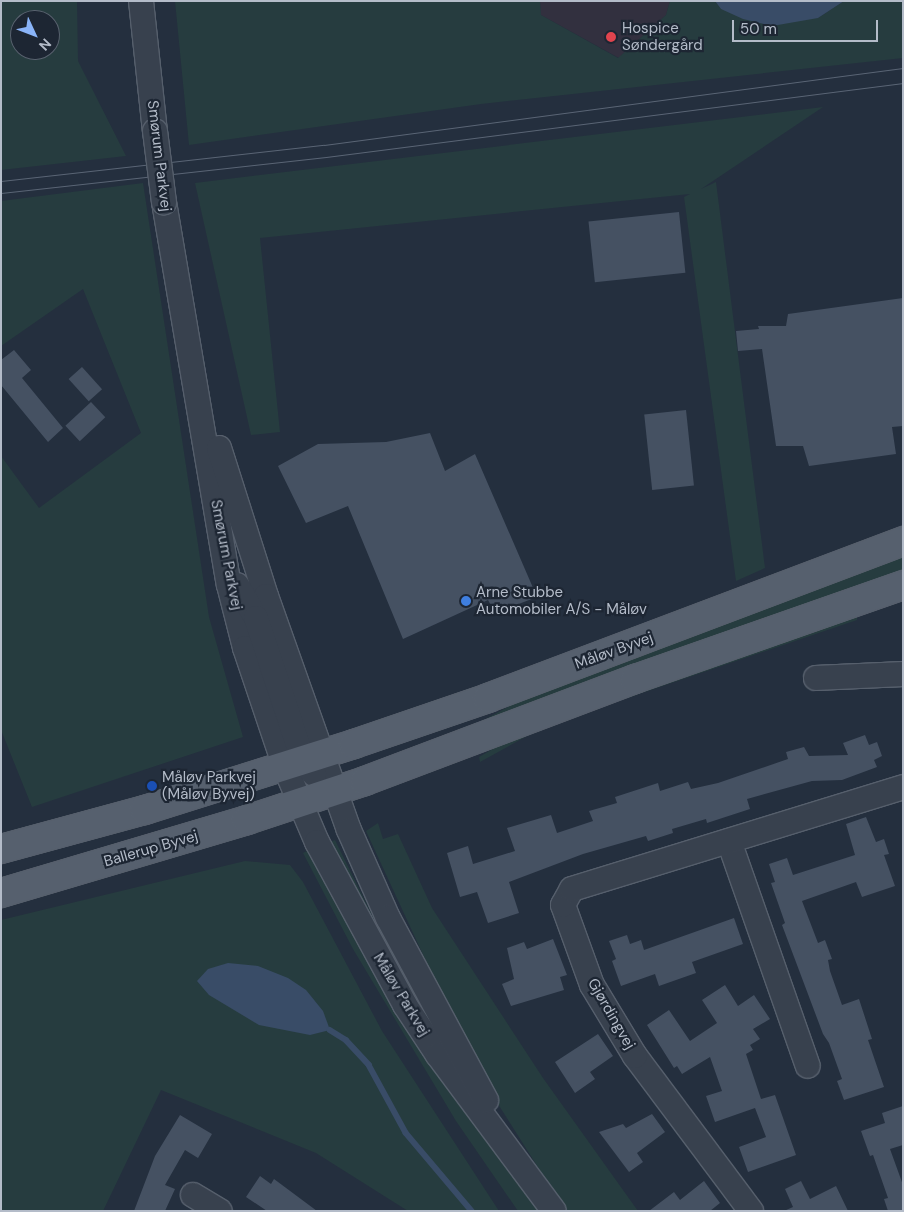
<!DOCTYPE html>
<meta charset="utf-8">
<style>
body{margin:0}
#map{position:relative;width:904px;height:1212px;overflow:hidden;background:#242f3e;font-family:"DM Sans",sans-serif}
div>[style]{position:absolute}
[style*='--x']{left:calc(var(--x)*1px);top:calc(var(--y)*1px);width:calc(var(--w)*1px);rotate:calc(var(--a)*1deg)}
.medical>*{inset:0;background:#32303f}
.green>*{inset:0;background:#263c3f}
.water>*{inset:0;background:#394c67}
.stream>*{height:5.5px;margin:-2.75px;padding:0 2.75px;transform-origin:2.75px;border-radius:2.75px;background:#394c67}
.building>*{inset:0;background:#455162;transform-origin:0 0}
.roads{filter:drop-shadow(1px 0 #565f6c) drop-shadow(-1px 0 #565f6c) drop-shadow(0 1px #565f6c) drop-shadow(0 -1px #565f6c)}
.minor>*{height:24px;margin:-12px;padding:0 12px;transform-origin:12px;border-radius:12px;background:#38414e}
.major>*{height:28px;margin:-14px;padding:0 14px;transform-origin:14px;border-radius:14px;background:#56606e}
.tram>*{height:1px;margin:-0.5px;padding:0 0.5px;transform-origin:0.5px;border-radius:0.5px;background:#5a6575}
.bridges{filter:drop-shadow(1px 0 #565f6c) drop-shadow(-1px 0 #565f6c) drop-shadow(0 1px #565f6c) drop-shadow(0 -1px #565f6c)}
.minor-bridge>*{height:24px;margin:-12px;padding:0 12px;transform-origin:12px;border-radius:12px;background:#38414e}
.dots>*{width:14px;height:14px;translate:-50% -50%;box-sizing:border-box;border:2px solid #1d2633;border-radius:50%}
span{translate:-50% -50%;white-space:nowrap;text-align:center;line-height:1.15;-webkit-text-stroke:4.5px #1d2633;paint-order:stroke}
.poi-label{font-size:15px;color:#b4bcc9}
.left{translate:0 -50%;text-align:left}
.street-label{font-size:15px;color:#b4bcc9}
.frame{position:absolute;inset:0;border:2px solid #b4bcc9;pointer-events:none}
.north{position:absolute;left:10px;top:10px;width:50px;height:50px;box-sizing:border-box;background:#1d2633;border:1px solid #59626f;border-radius:50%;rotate:133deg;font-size:14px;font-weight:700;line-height:20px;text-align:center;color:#b4bcc9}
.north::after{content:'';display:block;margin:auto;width:18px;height:22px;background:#8ab4f8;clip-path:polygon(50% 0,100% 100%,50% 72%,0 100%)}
.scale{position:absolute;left:732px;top:20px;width:146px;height:22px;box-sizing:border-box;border:2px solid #b4bcc9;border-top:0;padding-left:6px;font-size:15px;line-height:18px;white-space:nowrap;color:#b4bcc9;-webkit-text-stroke:4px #1d2633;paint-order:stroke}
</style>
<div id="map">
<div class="medical">
<div style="clip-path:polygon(540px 1px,670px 1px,666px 15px,619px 58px,541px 15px)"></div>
</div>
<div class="green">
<div style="clip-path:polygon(evenodd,1px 1px,77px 1px,78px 61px,126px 156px,1px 170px,1px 1px,20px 20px,50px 20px,50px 50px,20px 50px,20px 20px)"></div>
<div style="clip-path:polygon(175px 1px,540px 1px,541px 15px,618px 58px,666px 15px,670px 1px,715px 1px,721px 9px,818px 18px,844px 1px,903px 1px,903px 58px,481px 104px,189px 145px)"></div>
<div style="clip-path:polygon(823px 107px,701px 189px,716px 182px,765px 568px,736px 581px,684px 197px,690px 194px,260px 238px,280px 432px,251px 435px,195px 183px)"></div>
<div style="clip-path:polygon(143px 183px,209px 617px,243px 737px,32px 807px,1px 730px,1px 456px,39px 508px,141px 433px,83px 289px,1px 346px,1px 201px)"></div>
<div style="clip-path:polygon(903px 557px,903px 570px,473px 726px,524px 698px)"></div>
<div style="clip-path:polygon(857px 611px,857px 620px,545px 726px,480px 762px,479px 757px,524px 731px)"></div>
<div style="clip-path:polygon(378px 823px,383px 839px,398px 834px,432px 908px,543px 1078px,638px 1211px,567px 1211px,551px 1188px,493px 1096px,455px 1024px,366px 831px)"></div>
<div style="clip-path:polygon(335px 840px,373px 917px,405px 963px,450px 1048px,412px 998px,330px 842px)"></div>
<div style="clip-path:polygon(307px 851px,322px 876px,540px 1211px,518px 1211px,456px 1121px,353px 949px,303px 853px)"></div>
<div style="clip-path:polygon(245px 861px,290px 865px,303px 882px,382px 1031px,499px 1211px,408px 1211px,316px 1153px,161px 1090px,103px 1211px,1px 1211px,1px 920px)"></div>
</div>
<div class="water">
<div style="clip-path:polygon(715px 1px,844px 1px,818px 18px,772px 26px,743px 19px,721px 9px)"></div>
<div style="clip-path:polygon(228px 963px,258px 966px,288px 978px,306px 990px,323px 1011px,330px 1030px,310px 1035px,259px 1025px,209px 995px,197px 981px,208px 969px)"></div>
</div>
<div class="stream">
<div style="--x:330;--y:1030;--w:19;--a:32"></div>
<div style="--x:346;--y:1040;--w:34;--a:47"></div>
<div style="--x:369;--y:1065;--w:77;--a:61.4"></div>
<div style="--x:406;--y:1133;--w:102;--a:49.8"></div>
</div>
<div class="building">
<div style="left:679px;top:212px;width:61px;height:91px;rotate:84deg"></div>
<div style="clip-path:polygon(903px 298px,903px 426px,892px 427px,896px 454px,809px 466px,803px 446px,776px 446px,762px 349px,738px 351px,736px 331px,759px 329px,758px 326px,786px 326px,788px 314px)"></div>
<div style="clip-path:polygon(14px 350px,31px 370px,22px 378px,63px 428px,48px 442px,1px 385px,1px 360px)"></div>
<div style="left:82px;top:367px;width:30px;height:18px;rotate:48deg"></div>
<div style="left:91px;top:402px;width:21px;height:35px;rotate:47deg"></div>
<div style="left:686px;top:410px;width:76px;height:42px;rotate:84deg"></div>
<div style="clip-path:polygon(430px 433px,445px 471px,475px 454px,537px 597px,495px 613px,488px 600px,403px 639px,348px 506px,306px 523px,278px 466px,318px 444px,386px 442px)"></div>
<div style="clip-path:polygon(865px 735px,869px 745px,877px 742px,882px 756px,874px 760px,877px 767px,842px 780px,812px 781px,747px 799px,750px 809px,707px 823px,706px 819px,672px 829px,673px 833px,648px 841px,646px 836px,583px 854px,509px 882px,519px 913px,488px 923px,477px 892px,460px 897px,447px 853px,468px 846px,473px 864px,515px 851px,507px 828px,551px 815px,557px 833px,593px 821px,589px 811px,617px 803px,615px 797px,658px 783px,660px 791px,688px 782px,691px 789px,718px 783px,788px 759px,786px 752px,804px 747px,809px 756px,848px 755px,843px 743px)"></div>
<div style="clip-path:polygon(866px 817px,876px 842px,884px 839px,889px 854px,884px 855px,895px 886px,862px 897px,856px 882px,802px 901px,818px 943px,825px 940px,832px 959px,828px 960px,830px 971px,842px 1005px,859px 999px,872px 1039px,868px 1040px,884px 1087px,844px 1100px,837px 1081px,842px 1079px,829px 1043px,823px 1034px,782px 925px,785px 923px,771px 883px,775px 882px,769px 864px,787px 858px,793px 875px,855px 855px,846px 824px)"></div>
<div style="clip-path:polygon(734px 918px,743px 944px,692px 962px,696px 973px,659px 986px,655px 974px,621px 986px,612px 961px,616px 959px,609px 941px,627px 935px,630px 944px,641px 940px,644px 950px)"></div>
<div style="clip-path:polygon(553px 939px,567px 975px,560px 977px,564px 990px,511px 1006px,502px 984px,514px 979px,507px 948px,524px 942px,527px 949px)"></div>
<div style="clip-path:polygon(725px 985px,738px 1006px,754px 995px,770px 1019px,753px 1029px,760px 1039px,750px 1045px,753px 1050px,746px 1054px,761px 1099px,775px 1095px,796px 1155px,748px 1172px,739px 1147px,766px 1137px,755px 1108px,715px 1122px,706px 1096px,722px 1091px,710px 1057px,682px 1074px,677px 1066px,674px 1068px,647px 1025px,669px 1010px,690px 1041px,717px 1023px,702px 1000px)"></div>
<div style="clip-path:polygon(598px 1034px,613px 1056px,590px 1072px,595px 1079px,575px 1093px,555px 1062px)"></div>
<div style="clip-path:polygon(903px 1106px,903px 1145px,890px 1149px,903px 1185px,903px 1211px,888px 1211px,884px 1199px,888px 1198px,873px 1155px,870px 1156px,861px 1131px,885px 1123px,882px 1113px)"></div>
<div style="clip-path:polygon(652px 1114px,665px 1132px,637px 1153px,643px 1162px,629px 1172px,599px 1132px,623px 1124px,626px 1128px)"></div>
<div style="clip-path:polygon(180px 1115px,212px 1134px,198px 1158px,185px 1150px,165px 1185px,175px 1189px,165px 1211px,134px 1211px,155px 1156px)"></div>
<div style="clip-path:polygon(260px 1176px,271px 1184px,274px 1179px,317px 1211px,267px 1211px,246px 1197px)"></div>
<div style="clip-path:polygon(704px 1181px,720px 1203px,710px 1211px,649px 1211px,674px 1192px,680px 1200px)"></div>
<div style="clip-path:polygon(801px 1181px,810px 1199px,836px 1186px,848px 1211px,784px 1211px,793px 1207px,785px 1189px)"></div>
</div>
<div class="roads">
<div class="minor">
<div style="--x:141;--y:1;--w:131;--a:83.9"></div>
<div style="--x:164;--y:202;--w:388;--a:80.4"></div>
<div style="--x:229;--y:585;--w:65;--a:75.7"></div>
<div style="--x:245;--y:648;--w:126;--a:71.4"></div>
<div style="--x:285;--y:767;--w:82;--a:66.9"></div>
<div style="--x:317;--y:842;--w:185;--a:61.6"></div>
<div style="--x:405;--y:1005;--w:60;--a:56.6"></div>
<div style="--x:438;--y:1055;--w:194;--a:53.4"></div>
<div style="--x:219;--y:448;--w:155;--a:72.4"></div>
<div style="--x:266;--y:596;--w:248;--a:70.5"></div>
<div style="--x:349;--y:830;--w:96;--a:66.1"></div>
<div style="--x:388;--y:918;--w:207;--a:61.7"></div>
<div style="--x:237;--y:585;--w:38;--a:60"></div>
<div style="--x:256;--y:618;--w:150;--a:71.7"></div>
<div style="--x:303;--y:760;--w:18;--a:52"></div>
<div style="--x:816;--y:678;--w:87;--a:-2.6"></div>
<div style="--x:729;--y:841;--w:238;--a:70.7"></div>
<div style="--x:193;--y:1195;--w:31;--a:31"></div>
<div style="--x:751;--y:1211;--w:194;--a:-126.8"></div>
<div style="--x:635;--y:1056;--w:83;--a:-121.2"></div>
<div style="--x:592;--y:985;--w:85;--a:-109.9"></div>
<div style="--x:563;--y:905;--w:18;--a:-61"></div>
<div style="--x:572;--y:889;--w:346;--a:-17.1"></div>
</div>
<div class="major">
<div style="--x:1;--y:849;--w:149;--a:-15.2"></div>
<div style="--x:145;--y:810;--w:219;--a:-17.5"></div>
<div style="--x:354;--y:744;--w:142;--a:-18.9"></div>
<div style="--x:488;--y:698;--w:444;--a:-20.7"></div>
<div style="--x:1;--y:893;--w:257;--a:-16.5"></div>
<div style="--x:247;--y:820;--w:124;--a:-18.3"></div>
<div style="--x:365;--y:781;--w:289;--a:-20.7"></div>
<div style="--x:635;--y:679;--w:284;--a:-19.3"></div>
</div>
</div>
<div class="tram">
<div style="--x:1;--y:181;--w:325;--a:-6.4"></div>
<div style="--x:324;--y:145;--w:584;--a:-7.58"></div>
<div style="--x:1;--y:193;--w:327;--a:-6.3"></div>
<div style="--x:326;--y:157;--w:582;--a:-7.31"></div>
</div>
<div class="bridges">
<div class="minor-bridge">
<div style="--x:155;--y:131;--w:72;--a:82.8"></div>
</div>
</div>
<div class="dots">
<div style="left:611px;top:37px;background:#e0444e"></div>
<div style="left:466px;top:601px;background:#3f7fe0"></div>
<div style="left:152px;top:786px;background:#1a4fb4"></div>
</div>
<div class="poi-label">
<span class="left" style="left:622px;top:37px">Hospice<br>Søndergård</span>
<span class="left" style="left:476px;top:601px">Arne Stubbe<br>Automobiler A/S - Måløv</span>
<span class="left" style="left:162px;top:786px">Måløv Parkvej<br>(Måløv Byvej)</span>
</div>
<div class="street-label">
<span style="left:159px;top:156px;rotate:83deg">Smørum Parkvej</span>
<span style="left:226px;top:555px;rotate:79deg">Smørum Parkvej</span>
<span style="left:614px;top:651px;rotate:-20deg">Måløv Byvej</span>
<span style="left:151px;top:849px;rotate:-16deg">Ballerup Byvej</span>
<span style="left:401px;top:995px;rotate:59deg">Måløv Parkvej</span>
<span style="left:611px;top:1014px;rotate:60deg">Gjørdingvej</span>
</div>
<div class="frame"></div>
<div class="north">N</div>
<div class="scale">50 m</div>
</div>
